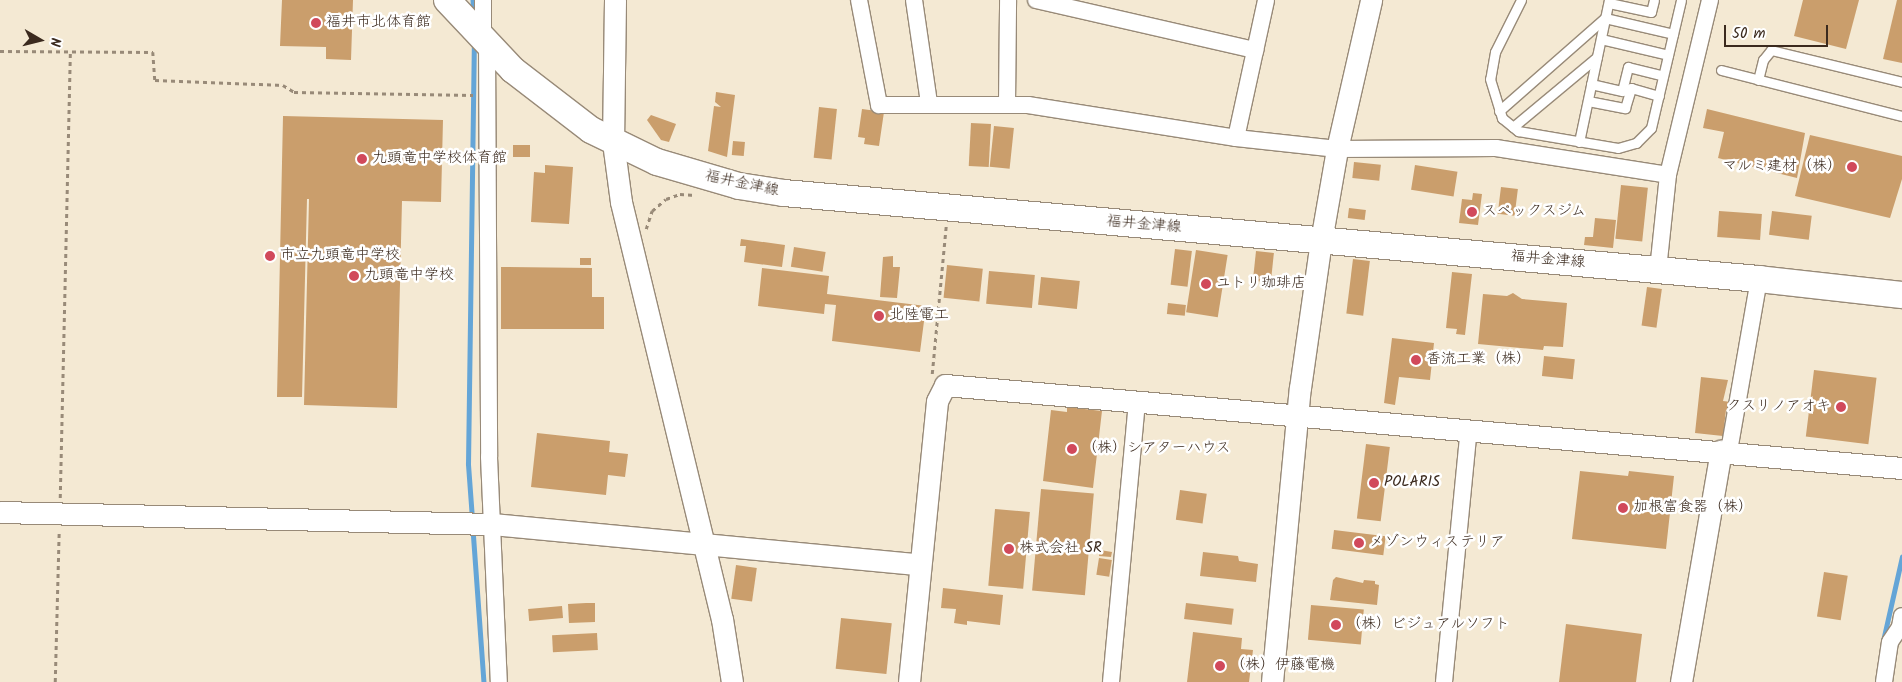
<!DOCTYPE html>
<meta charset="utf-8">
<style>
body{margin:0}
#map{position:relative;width:1902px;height:682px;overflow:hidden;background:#f4e9d3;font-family:Kalam,"Klee One",sans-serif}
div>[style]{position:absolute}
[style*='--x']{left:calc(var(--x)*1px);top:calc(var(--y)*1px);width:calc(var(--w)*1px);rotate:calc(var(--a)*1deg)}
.stream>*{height:4.5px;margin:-2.25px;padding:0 2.25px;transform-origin:2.25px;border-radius:2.25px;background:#64a5d7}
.building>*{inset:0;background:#ca9e6c;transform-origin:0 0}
.path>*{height:2.5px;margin-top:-1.25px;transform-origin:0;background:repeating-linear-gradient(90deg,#988a78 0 4px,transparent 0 8px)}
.roads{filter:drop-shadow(1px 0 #988a78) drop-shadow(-1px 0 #988a78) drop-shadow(0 1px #988a78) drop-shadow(0 -1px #988a78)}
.service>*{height:9px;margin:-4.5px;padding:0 4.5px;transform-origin:4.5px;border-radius:4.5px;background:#fff}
.minor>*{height:16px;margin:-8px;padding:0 8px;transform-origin:8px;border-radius:8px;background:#fff}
.tertiary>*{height:21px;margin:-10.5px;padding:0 10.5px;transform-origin:10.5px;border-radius:10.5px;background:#fff}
.primary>*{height:26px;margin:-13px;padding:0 13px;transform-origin:13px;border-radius:13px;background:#fff}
.dots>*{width:14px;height:14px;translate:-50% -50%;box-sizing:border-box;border:2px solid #fff;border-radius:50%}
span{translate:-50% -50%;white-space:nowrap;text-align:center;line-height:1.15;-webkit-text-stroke:5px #fff;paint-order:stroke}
.poi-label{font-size:15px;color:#3b2a1e}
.left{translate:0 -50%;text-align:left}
.right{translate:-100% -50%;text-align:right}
.street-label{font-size:15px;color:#3b2a1e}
.north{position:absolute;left:15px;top:15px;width:50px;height:50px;-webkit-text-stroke:4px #fff;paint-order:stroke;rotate:98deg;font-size:14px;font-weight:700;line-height:20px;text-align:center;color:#3b2a1e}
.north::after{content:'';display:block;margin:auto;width:18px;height:22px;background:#3b2a1e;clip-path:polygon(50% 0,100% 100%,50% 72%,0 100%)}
.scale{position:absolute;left:1724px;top:25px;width:104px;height:22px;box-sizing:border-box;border:2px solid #3b2a1e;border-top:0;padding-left:6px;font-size:15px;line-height:18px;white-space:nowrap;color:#3b2a1e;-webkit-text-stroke:4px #fff;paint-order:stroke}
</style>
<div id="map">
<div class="stream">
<div style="--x:473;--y:0;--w:14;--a:86"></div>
<div style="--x:472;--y:519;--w:55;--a:-94.2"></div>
<div style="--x:468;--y:464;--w:420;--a:-89.2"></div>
<div style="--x:473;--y:529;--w:153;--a:85.9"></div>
<div style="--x:1883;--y:641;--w:86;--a:-77.3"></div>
</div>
<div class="building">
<div style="clip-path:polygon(282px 0,353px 0,351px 60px,326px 59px,326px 47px,280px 46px)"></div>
<div style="clip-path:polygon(1803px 0,1859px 0,1846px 49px,1794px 36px)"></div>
<div style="clip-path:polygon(1897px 0,1902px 0,1902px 63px,1883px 59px)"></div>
<div style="clip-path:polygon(716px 92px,735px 95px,727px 157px,708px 151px,714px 106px,721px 107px,715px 102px)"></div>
<div style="left:819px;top:107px;width:18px;height:51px;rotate:6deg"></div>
<div style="clip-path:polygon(862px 109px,884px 112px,879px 146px,864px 144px,865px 138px,858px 137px)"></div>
<div style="clip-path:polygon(1707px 109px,1805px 133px,1797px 178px,1718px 158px,1724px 132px,1703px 128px)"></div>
<div style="clip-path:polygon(651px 115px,676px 124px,669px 142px,661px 140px,647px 120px)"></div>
<div style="clip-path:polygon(283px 116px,443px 120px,441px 202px,402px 201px,397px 408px,304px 405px,309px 199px,307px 199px,302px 397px,277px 397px)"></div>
<div style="left:971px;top:123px;width:20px;height:43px;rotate:3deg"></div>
<div style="left:994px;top:126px;width:20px;height:41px;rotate:6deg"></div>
<div style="clip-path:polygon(1810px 135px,1902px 156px,1902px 179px,1890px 218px,1795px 196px)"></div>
<div style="left:733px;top:141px;width:12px;height:14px;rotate:5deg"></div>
<div style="left:513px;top:145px;width:17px;height:12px"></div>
<div style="left:1354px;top:162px;width:27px;height:16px;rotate:6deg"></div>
<div style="clip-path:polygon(545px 165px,573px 167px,569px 224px,531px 222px,534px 172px,545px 173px)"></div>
<div style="left:1415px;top:165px;width:43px;height:25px;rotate:9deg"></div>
<div style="left:1621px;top:185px;width:27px;height:54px;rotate:6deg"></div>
<div style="left:1501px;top:187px;width:17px;height:27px;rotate:7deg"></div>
<div style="clip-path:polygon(1473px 193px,1482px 194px,1478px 225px,1459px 223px,1462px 199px,1472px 200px)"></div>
<div style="left:1349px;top:208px;width:17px;height:10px;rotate:7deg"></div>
<div style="left:1719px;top:211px;width:43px;height:26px;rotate:4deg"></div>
<div style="left:1772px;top:211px;width:40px;height:24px;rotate:7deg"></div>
<div style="clip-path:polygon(1595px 218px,1616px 220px,1613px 248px,1584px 245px,1585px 237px,1593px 237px)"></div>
<div style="clip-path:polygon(741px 239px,785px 245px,782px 267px,744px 262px,746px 246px,740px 246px)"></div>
<div style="left:794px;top:247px;width:32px;height:20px;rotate:9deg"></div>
<div style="left:1175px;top:249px;width:17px;height:36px;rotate:7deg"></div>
<div style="left:1196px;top:250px;width:32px;height:63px;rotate:9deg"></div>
<div style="left:1256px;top:251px;width:18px;height:30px;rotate:6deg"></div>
<div style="clip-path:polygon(893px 256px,893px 267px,900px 267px,897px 298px,880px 297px,883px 257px)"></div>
<div style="left:591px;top:258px;width:7px;height:11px;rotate:90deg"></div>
<div style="left:1353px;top:259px;width:17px;height:55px;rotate:7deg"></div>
<div style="left:947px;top:265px;width:36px;height:33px;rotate:6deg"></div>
<div style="clip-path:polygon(501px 267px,592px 268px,592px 297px,604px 297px,604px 329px,501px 329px)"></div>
<div style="clip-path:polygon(762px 268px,829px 276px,827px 294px,926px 306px,920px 352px,832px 341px,836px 305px,825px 304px,824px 314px,758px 306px)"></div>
<div style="left:989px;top:271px;width:46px;height:33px;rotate:5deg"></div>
<div style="clip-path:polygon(1452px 272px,1472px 274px,1465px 335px,1456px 334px,1457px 329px,1446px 328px)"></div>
<div style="left:1041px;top:277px;width:39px;height:28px;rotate:6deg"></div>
<div style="left:1647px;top:287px;width:15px;height:39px;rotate:8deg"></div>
<div style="clip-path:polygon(1513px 293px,1522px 299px,1567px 303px,1563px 347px,1544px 346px,1543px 350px,1478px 344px,1483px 294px,1507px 296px)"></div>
<div style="left:1168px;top:303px;width:18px;height:11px;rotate:6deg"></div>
<div style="clip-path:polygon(1392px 338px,1434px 343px,1430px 380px,1399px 377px,1395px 405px,1384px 403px)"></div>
<div style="left:1544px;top:356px;width:31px;height:20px;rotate:6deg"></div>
<div style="left:1814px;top:370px;width:63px;height:67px;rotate:7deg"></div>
<div style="clip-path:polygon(1701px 377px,1728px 380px,1723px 401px,1731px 402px,1730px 410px,1726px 410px,1723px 436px,1695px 433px)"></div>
<div style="clip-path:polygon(1067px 407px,1102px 411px,1093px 488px,1043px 481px,1051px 410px,1067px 412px)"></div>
<div style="clip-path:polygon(537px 433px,610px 441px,609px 452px,628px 454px,625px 477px,608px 475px,606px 495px,531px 487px)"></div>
<div style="left:1366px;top:444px;width:24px;height:75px;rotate:7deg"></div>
<div style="clip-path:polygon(1580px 471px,1628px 476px,1629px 471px,1674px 476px,1666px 549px,1572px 539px)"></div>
<div style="left:1041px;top:489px;width:53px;height:102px;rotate:5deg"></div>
<div style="left:1180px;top:490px;width:27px;height:30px;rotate:8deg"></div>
<div style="left:995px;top:509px;width:35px;height:77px;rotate:5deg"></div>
<div style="left:1334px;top:530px;width:52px;height:19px;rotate:7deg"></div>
<div style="clip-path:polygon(1100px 550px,1112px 552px,1111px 557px,1099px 556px)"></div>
<div style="clip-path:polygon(1203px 552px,1238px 556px,1239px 561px,1258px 564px,1256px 582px,1200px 576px)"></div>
<div style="left:1099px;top:558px;width:13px;height:17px;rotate:9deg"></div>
<div style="left:736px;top:565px;width:21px;height:34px;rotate:8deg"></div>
<div style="left:1824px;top:572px;width:24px;height:45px;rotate:9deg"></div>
<div style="clip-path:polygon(1336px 577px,1363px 583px,1364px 580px,1375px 581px,1375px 584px,1379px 585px,1377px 605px,1330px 600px,1333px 580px)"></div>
<div style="clip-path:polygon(943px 588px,1003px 595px,1000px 625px,967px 621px,967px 625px,954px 623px,956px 609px,941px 608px)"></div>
<div style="clip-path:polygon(586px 603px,595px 603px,595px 622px,569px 623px,568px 604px)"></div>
<div style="left:1186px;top:603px;width:48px;height:16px;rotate:7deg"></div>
<div style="left:1311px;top:605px;width:53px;height:35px;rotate:5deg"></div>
<div style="left:562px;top:606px;width:12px;height:34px;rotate:85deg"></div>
<div style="left:841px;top:618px;width:51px;height:51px;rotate:6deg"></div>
<div style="clip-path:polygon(1566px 624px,1642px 634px,1636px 682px,1559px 682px)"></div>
<div style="clip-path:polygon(1193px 632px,1242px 638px,1241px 649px,1253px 650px,1249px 682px,1187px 682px)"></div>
<div style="left:597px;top:633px;width:17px;height:45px;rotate:87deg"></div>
</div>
<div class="path">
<div style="--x:0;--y:51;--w:153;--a:0.4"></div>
<div style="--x:153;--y:52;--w:28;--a:86"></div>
<div style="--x:155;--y:80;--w:128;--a:2.2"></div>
<div style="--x:283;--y:85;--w:13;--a:32"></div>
<div style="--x:294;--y:92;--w:179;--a:1"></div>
<div style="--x:646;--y:229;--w:19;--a:-72"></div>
<div style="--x:652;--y:211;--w:18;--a:-41"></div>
<div style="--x:666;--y:199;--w:15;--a:-20"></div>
<div style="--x:680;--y:194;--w:15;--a:4"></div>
<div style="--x:932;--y:374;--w:150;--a:-84.6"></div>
<div style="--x:60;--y:498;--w:446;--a:-88.7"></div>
<div style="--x:55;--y:682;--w:151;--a:-88.5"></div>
</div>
<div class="roads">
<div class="service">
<div style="--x:1521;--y:0;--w:58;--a:116.6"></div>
<div style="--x:1495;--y:52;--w:27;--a:100"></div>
<div style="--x:1490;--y:79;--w:41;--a:72.9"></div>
<div style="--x:1502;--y:118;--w:21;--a:39"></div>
<div style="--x:1518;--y:131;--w:101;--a:9.6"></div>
<div style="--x:1618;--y:148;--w:19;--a:-16"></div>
<div style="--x:1636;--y:143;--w:21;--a:-45"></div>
<div style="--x:1651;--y:128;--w:131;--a:-76.8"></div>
<div style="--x:1609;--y:3;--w:43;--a:12.1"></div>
<div style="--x:1651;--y:12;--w:12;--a:-76"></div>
<div style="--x:1601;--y:39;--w:69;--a:13.4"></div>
<div style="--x:1721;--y:70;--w:187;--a:14.3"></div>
<div style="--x:1758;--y:80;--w:21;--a:-76"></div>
<div style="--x:1763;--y:60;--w:13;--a:-51"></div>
<div style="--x:1771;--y:50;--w:135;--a:13.7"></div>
<div style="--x:1591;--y:84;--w:32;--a:13"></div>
<div style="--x:1622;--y:91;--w:25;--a:-76"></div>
<div style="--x:1628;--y:67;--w:36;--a:14"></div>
<div style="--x:1588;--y:101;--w:38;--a:11"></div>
<div style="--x:1625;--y:108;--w:21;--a:-73"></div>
<div style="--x:1631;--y:88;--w:29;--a:16"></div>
<div style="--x:1499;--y:111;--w:141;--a:-41.3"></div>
<div style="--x:1605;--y:18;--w:70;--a:13.2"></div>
<div style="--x:1513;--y:127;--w:109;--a:-39.8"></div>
<div style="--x:1579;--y:142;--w:145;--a:-78.1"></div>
</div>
<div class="minor">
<div style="--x:859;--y:0;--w:107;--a:79.2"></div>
<div style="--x:879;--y:105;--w:149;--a:0"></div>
<div style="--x:1028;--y:105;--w:211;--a:9"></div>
<div style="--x:1236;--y:138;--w:141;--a:-77.7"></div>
<div style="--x:914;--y:0;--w:104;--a:81.7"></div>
<div style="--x:1036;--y:0;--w:225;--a:12.9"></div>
<div style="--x:483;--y:40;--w:40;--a:-90"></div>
<div style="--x:487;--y:43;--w:414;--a:89.7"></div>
<div style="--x:489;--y:457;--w:225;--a:87.5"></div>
<div style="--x:1007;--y:104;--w:104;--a:-89.4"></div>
<div style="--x:1236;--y:138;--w:102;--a:6.2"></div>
<div style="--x:1337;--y:149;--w:159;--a:-0.4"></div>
<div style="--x:1496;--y:148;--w:174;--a:8.9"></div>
<div style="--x:1658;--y:270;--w:96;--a:-84"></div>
<div style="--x:1668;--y:175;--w:180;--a:-76.5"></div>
<div style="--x:1729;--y:451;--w:175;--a:-80.1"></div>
<div style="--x:1111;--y:682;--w:283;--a:-84.7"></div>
<div style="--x:1444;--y:682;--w:254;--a:-84.4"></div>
<div style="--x:1884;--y:682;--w:40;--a:-81.5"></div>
<div style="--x:1890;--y:642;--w:18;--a:-56"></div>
<div style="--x:1900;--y:627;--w:11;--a:-80"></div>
</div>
<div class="tertiary">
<div style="--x:615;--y:0;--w:142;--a:90.8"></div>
<div style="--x:613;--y:142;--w:61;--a:82.4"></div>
<div style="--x:621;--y:202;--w:429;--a:76.4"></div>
<div style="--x:722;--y:619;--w:64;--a:81"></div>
<div style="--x:0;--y:512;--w:492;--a:1.4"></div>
<div style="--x:492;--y:524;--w:429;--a:5.4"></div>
<div style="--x:909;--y:682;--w:282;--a:-84.3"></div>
<div style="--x:937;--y:401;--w:18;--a:-63"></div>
<div style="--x:945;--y:385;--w:961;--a:4.96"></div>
<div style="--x:1272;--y:682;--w:295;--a:-84.6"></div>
<div style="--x:1300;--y:388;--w:148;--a:-81.9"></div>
<div style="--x:1321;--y:241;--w:93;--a:-80.1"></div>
<div style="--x:1337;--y:149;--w:153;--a:-77.1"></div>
<div style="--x:1681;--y:682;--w:235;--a:-80.2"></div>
</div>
<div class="primary">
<div style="--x:447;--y:0;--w:96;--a:46.7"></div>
<div style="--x:513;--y:70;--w:98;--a:37.6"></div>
<div style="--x:591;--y:130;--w:73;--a:25.9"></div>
<div style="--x:657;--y:162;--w:85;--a:16.3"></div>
<div style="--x:739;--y:186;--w:46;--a:8.8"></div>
<div style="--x:784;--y:193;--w:979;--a:5.04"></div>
<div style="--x:1759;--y:279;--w:144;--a:6.4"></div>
</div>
</div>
<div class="dots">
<div style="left:316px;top:23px;background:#d1495b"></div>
<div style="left:362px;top:159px;background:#d1495b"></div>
<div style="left:1852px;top:167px;background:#d1495b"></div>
<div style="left:1472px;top:212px;background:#d1495b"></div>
<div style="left:270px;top:256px;background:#d1495b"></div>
<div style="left:354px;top:276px;background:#d1495b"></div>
<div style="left:1206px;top:284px;background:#d1495b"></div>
<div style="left:879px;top:316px;background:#d1495b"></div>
<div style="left:1416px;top:360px;background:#d1495b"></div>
<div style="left:1841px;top:407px;background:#d1495b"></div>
<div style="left:1072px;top:449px;background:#d1495b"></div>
<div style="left:1374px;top:483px;background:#d1495b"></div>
<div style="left:1623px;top:508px;background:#d1495b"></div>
<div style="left:1359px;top:543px;background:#d1495b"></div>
<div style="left:1009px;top:549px;background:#d1495b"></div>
<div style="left:1336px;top:625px;background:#d1495b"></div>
<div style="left:1220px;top:666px;background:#d1495b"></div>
</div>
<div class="poi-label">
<span class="left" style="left:326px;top:23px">福井市北体育館</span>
<span class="left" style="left:372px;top:159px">九頭竜中学校体育館</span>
<span class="right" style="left:1842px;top:167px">マルミ建材（株）</span>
<span class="left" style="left:1482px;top:212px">スペックスジム</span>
<span class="left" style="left:280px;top:256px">市立九頭竜中学校</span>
<span class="left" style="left:364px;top:276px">九頭竜中学校</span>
<span class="left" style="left:1216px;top:284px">ユトリ珈琲店</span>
<span class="left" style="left:889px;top:316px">北陸電工</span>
<span class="left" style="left:1426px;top:360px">香流工業（株）</span>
<span class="right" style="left:1831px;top:407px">クスリノアオキ</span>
<span class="left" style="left:1082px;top:449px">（株）シアターハウス</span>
<span class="left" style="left:1384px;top:483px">POLARIS</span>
<span class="left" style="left:1633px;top:508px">加根富食器（株）</span>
<span class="left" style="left:1369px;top:543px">メゾンウィステリア</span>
<span class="left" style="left:1019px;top:549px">株式会社 SR</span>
<span class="left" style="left:1346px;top:625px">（株）ビジュアルソフト</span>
<span class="left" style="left:1230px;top:666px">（株）伊藤電機</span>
</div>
<div class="street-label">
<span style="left:742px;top:184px;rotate:12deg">福井金津線</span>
<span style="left:1144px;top:225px;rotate:5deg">福井金津線</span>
<span style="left:1548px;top:260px;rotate:5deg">福井金津線</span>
</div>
<div class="north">N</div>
<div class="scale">50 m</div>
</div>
